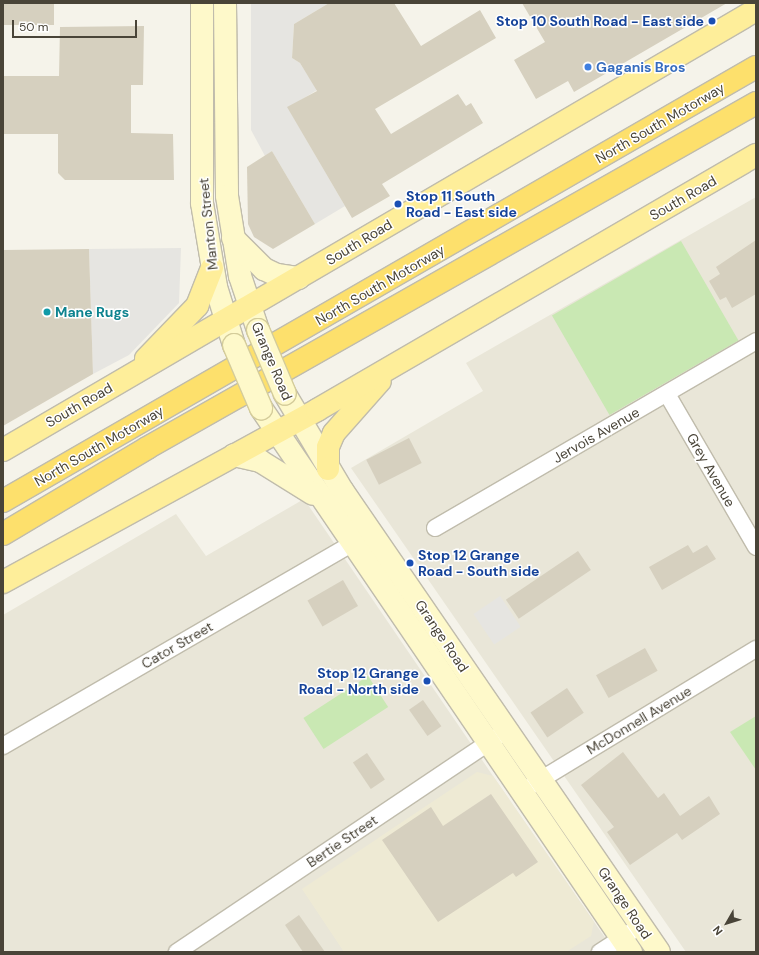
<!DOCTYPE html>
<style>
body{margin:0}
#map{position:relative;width:759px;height:955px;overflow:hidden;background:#f5f3ea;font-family:"DM Sans",sans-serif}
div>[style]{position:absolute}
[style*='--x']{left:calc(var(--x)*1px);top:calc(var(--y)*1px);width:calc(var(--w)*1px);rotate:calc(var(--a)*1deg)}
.residential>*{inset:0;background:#e9e6d8}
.education>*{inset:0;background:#eeead4}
.green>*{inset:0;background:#c9e8b3;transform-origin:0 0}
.parking>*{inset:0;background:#e6e5e1;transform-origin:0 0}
.building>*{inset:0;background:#d6d0bf;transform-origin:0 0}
.roads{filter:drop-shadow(1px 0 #c0bcac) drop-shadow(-1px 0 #c0bcac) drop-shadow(0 1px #c0bcac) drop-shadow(0 -1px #c0bcac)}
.minor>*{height:16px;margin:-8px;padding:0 8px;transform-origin:8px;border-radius:8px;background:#fff}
.secondary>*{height:22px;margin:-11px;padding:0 11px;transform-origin:11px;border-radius:11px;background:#fef9ca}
.primary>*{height:22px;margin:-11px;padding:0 11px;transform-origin:11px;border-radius:11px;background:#feee9a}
.motorway>*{height:22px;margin:-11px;padding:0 11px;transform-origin:11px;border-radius:11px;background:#fde06c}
.bridges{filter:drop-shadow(1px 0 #d4cc9a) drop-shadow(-1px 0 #d4cc9a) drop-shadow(0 1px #d4cc9a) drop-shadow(0 -1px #d4cc9a)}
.secondary-bridge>*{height:22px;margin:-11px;padding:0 11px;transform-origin:11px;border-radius:11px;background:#fef9ca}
.dots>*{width:11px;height:11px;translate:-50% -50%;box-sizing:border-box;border:2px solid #fff;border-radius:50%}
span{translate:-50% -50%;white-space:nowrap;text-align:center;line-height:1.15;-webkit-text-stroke:3px #fff;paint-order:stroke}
.transit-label{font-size:14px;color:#164399;font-weight:700}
.right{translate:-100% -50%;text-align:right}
.left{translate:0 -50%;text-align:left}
.shop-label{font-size:14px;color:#366cbe;font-weight:700}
.street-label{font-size:14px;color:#494438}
.culture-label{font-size:14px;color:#0d838f;font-weight:700}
.frame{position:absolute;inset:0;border:4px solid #494438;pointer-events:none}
.north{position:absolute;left:707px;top:903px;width:40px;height:40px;-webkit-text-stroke:3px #fff;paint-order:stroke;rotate:231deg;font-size:11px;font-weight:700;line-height:16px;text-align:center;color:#494438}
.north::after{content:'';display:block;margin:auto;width:14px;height:18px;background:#494438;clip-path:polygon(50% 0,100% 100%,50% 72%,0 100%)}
.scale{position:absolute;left:12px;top:20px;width:125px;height:18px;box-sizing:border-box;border:2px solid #494438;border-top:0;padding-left:5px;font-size:12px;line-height:14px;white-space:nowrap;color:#494438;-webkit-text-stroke:3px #fff;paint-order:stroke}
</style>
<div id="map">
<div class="residential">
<div style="clip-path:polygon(756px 197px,756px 952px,686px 952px,351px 468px,483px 391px,466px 363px)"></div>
<div style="clip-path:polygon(304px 499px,493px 776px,615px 952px,3px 952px,3px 615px,176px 514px,206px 556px)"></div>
</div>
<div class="education">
<div style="clip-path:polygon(477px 772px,493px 776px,594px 922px,591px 936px,566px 952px,344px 952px,302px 889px)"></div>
</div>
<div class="green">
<div style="left:681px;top:241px;width:115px;height:149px;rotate:60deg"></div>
<div style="left:368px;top:676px;width:37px;height:77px;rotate:57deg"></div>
<div style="clip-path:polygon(756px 716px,756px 770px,730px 732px)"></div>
</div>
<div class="parking">
<div style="clip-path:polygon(251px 3px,329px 3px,294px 24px,292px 58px,300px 63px,317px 90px,288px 108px,345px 206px,315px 224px,272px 151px,265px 156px,251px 130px)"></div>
<div style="clip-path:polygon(181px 248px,179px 303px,129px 355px,93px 374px,89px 249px)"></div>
<div style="left:500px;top:596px;width:37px;height:32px;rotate:56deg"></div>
</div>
<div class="building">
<div style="left:3px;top:3px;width:51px;height:22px"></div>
<div style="clip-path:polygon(329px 3px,394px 3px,421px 46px,480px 10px,496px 38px,375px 109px,391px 134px,458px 94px,466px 106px,471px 103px,483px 123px,382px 184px,390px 196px,352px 218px,287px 107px,317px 91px,300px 63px,292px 58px,294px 24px)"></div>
<div style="clip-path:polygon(522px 3px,727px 3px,574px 92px,568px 81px,536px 99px,514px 60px,545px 42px)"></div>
<div style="clip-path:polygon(144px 26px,143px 85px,131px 85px,131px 133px,173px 134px,174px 180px,65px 180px,58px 173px,58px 134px,3px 134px,3px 76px,59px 76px,60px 27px)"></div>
<div style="clip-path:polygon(272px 151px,315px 224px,273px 249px,254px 237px,248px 224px,247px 167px)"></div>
<div style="clip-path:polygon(756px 240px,756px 294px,732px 308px,726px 297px,720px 300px,709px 281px,720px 274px,716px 267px)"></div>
<div style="clip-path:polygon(89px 249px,93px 374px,3px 426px,3px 250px)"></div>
<div style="left:409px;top:438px;width:28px;height:48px;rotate:63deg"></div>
<div style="clip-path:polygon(688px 545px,693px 553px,707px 545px,716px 559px,662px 590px,649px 567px)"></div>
<div style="left:578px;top:551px;width:23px;height:87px;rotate:56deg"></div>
<div style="left:343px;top:580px;width:30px;height:41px;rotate:60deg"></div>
<div style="left:645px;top:648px;width:26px;height:56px;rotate:61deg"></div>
<div style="left:567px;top:688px;width:30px;height:44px;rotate:56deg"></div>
<div style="left:423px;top:700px;width:32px;height:17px;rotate:55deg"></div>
<div style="clip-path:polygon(623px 752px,658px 798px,664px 793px,680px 816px,709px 796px,720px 814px,682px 840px,677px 833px,630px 865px,607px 832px,614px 827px,581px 785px)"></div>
<div style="left:367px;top:753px;width:32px;height:17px;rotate:56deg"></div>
<div style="clip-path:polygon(491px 794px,538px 862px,516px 877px,513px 873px,438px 922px,382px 840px,431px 807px,443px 826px)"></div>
<div style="clip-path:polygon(299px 915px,325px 952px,303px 952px,285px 925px)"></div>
</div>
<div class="roads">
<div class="minor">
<div style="--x:667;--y:394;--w:177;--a:59.8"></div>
<div style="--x:435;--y:528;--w:371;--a:-30.2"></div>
<div style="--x:3;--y:746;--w:402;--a:-30.1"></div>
<div style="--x:532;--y:785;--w:262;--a:-31.3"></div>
<div style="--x:177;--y:952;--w:386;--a:-33.9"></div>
<div style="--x:600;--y:952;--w:37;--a:-33"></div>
</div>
<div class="secondary">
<div style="--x:202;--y:3;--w:200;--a:90"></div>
<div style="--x:202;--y:203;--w:85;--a:80.5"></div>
<div style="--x:216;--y:287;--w:61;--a:72.8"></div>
<div style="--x:225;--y:3;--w:193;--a:89.4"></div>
<div style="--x:227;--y:196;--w:81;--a:80.8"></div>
<div style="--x:240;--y:276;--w:57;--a:71.6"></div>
<div style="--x:233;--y:238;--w:44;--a:45"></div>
<div style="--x:264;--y:269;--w:14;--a:25"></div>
<div style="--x:277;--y:275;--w:22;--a:8"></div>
<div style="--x:285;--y:394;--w:112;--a:59.3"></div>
<div style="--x:342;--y:490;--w:560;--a:55.54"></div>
<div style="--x:261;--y:408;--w:658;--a:55.78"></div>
<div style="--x:234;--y:455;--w:27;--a:13"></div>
<div style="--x:260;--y:461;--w:62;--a:31.9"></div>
</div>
<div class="primary">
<div style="--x:146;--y:359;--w:74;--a:-46.1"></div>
<div style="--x:197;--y:306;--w:41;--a:-68.5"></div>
<div style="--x:3;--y:450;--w:872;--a:-30.3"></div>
<div style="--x:328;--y:469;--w:22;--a:-90"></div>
<div style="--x:328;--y:447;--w:15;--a:-67"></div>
<div style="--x:334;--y:433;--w:69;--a:-48.5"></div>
<div style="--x:3;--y:582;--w:358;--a:-28.7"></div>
<div style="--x:317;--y:410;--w:508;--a:-30.15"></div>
</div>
<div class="motorway">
<div style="--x:3;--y:501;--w:869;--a:-29.96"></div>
<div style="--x:3;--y:534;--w:168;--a:-30.8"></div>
<div style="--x:147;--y:448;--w:700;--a:-29.53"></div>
</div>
</div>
<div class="bridges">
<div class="secondary-bridge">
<div style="--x:258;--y:330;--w:69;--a:67.1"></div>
<div style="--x:234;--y:345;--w:69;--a:66.8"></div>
</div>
</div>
<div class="dots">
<div style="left:712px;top:21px;background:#1a4fb4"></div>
<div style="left:588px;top:67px;background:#3f7fe0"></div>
<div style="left:398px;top:204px;background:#1a4fb4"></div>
<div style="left:47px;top:312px;background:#0f9aa8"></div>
<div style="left:410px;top:563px;background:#1a4fb4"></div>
<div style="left:427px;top:681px;background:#1a4fb4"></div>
</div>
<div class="transit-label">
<span class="right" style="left:704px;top:21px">Stop 10 South Road - East side</span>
<span class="left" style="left:406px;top:204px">Stop 11 South<br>Road - East side</span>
<span class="left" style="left:418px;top:563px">Stop 12 Grange<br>Road - South side</span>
<span class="right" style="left:419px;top:681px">Stop 12 Grange<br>Road - North side</span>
</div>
<div class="shop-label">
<span class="left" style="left:596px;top:67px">Gaganis Bros</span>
</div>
<div class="street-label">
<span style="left:660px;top:123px;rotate:-30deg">North South Motorway</span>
<span style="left:683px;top:198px;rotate:-30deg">South Road</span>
<span style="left:208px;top:224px;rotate:-96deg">Manton Street</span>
<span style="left:359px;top:242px;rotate:-31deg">South Road</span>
<span style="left:380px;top:285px;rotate:-30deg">North South Motorway</span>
<span style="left:272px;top:361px;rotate:67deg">Grange Road</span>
<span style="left:79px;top:405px;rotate:-30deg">South Road</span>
<span style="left:596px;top:435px;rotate:-30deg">Jervois Avenue</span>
<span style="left:99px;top:446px;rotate:-30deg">North South Motorway</span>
<span style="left:711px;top:470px;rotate:60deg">Grey Avenue</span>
<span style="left:442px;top:636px;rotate:56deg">Grange Road</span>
<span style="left:177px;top:645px;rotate:-30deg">Cator Street</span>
<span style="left:639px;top:720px;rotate:-31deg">McDonnell Avenue</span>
<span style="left:342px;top:841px;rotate:-34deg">Bertie Street</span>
<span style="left:625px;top:903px;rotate:56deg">Grange Road</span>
</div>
<div class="culture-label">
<span class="left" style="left:55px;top:312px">Mane Rugs</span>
</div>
<div class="frame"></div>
<div class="north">N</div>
<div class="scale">50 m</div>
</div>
